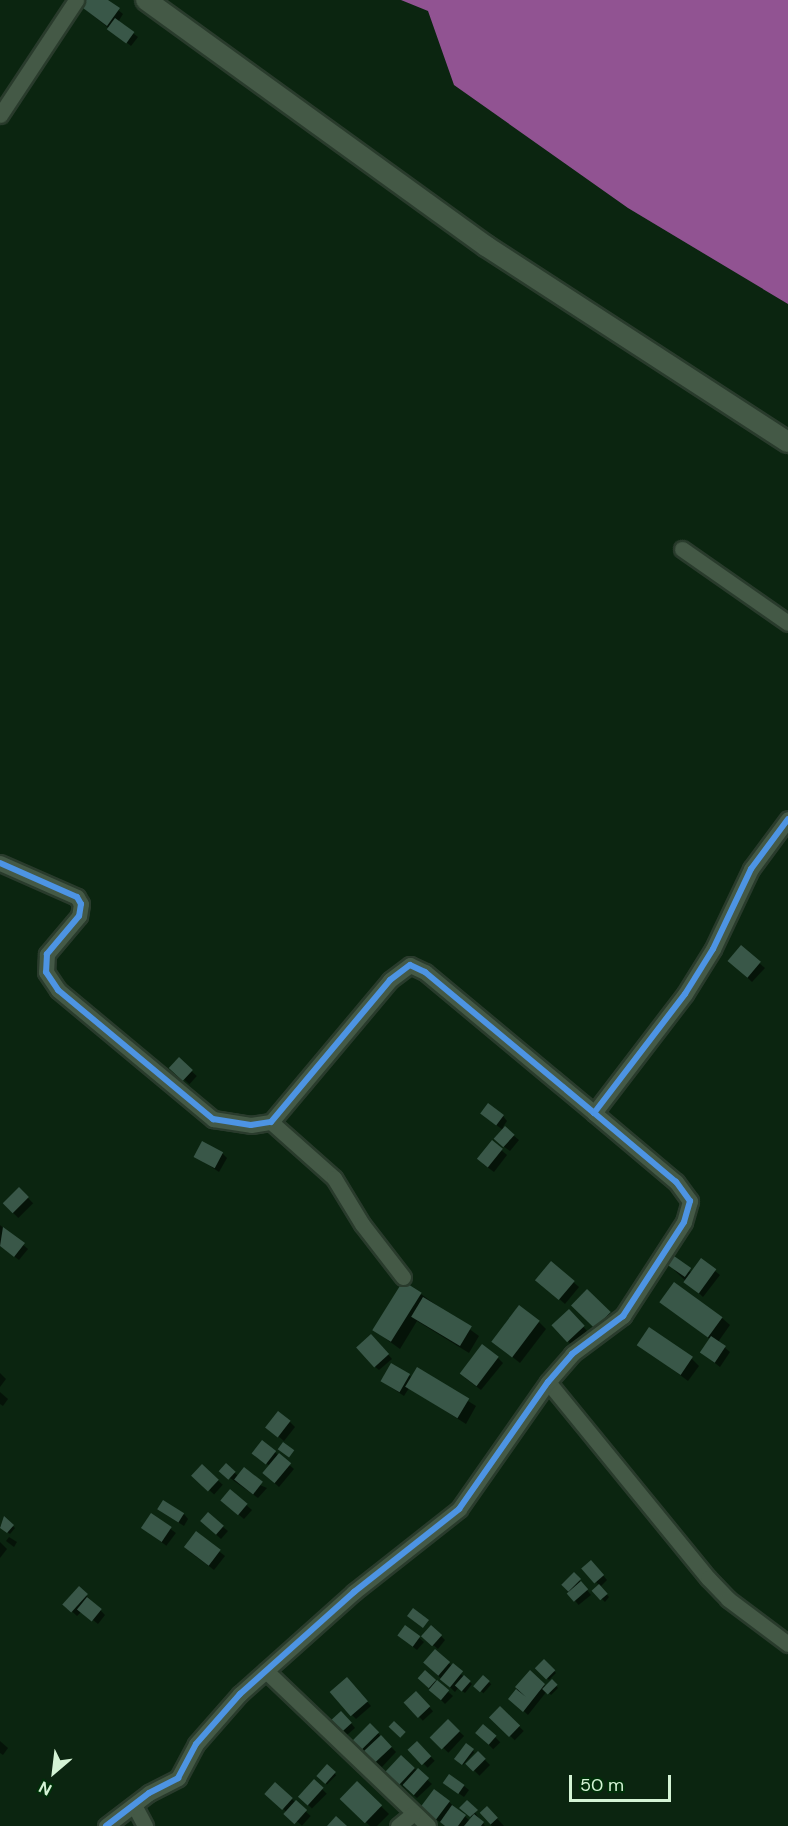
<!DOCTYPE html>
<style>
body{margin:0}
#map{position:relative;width:788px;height:1826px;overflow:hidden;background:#0b2510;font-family:"DM Sans",sans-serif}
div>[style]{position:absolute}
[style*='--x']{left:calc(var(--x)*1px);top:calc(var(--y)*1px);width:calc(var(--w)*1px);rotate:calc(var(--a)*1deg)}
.water>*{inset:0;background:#915392}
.shadow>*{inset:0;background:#0007;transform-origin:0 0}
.building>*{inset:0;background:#395748;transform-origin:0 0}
.roads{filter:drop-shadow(2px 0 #293b2c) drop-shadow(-2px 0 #293b2c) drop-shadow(0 2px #293b2c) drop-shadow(0 -2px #293b2c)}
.minor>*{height:15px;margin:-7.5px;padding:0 7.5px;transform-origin:7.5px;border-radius:7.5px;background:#445946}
.secondary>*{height:20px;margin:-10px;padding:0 10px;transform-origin:10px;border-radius:10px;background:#445946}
.cycleway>*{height:6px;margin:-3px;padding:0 3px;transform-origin:3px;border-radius:3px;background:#4d94e3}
span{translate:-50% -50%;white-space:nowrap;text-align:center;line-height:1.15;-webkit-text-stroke:6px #003009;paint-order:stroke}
.north{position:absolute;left:24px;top:1742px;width:60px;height:60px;-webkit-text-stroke:4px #003009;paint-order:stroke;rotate:208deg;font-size:16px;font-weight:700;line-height:24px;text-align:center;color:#d4f3d5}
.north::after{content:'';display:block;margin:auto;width:21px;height:27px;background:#d4f3d5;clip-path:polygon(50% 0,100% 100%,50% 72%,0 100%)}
.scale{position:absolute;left:569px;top:1775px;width:102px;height:27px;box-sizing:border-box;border:3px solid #d4f3d5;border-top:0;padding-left:8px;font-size:18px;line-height:21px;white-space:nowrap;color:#d4f3d5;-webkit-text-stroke:4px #003009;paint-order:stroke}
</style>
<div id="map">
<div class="water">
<div style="clip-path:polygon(401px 0,788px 0,788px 304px,628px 208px,454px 85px,428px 11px)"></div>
</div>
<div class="shadow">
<div style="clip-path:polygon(85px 0,106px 0,123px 14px,118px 22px,138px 37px,131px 46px,86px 10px)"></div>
<div style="clip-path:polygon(741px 947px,765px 968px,752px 982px,734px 965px)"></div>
<div style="left:179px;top:1060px;width:24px;height:11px;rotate:42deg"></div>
<div style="clip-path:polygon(503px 1116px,507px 1121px,503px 1127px,519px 1140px,510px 1151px,500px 1144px,503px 1130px,487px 1118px)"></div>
<div style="clip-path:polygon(492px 1142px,507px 1155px,494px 1172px,483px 1164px)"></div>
<div style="clip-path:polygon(222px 1153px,227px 1158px,219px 1172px,195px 1156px)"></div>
<div style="left:19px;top:1189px;width:20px;height:21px;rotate:45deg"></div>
<div style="clip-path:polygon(0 1225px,28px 1249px,19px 1260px,0 1246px)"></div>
<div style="clip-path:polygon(701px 1260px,720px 1275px,703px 1297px,674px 1270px,693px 1272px)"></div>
<div style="clip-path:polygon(551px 1263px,579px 1287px,565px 1304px,542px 1284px)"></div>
<div style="left:587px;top:1291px;width:38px;height:20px;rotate:45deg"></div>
<div style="clip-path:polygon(421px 1294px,479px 1336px,469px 1353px,417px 1321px,400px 1349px,375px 1331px)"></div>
<div style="clip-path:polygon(661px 1302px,722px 1318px,730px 1325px,718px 1342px,730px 1352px,720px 1367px,702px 1353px,710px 1339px)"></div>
<div style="left:569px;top:1311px;width:28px;height:21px;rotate:48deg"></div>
<div style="clip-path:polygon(539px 1322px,546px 1329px,520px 1363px,501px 1348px)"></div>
<div style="clip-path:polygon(376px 1340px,392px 1359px,379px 1370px,374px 1366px)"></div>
<div style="clip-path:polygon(639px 1344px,692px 1359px,699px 1366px,688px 1381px)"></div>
<div style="clip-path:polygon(498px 1358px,503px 1363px,481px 1390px,465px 1378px)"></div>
<div style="clip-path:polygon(417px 1369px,476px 1406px,466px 1424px,409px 1388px,404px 1396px,383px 1382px,409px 1375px,412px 1378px)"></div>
<div style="clip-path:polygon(0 1373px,6px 1379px,0 1387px)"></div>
<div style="clip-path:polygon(0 1392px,8px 1399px,3px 1406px,0 1404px)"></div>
<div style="clip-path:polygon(290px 1422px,295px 1427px,284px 1441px,273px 1432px)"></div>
<div style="clip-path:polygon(263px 1442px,294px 1469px,279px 1487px,269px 1478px,270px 1466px,259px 1458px)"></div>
<div style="clip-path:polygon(226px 1465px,238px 1476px,267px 1488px,258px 1498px,220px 1471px)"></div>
<div style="left:202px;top:1466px;width:28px;height:13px;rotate:42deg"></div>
<div style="clip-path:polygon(230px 1491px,252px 1510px,244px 1519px,227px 1505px)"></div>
<div style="clip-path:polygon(159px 1510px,184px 1514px,188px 1519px,184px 1526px)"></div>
<div style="left:152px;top:1515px;width:30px;height:16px;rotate:37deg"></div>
<div style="clip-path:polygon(4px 1519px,15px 1528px,10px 1534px,0 1527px)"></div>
<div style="clip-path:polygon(207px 1526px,223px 1527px,228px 1531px,221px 1539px)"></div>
<div style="clip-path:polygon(196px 1533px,225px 1556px,214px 1570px,190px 1552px)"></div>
<div style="clip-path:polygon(9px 1537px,17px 1542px,14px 1547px,6px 1541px)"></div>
<div style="clip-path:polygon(0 1542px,7px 1549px,0 1558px)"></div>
<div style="clip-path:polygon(596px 1567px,607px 1580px,600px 1587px,609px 1597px,605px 1602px,594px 1591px,600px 1586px,584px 1569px)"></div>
<div style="left:574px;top:1574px;width:27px;height:16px;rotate:51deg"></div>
<div style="clip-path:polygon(79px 1588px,105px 1615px,98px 1624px,82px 1611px,77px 1616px,65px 1605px)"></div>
<div style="clip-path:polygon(406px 1627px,424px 1642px,417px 1650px,404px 1640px)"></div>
<div style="clip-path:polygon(441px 1636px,445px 1640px,438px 1649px,428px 1641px)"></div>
<div style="clip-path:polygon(435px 1651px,472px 1684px,465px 1693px,458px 1688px,455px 1692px,429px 1667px)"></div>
<div style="left:544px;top:1661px;width:17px;height:10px;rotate:45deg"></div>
<div style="clip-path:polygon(425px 1672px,453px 1696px,445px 1704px,419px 1678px)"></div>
<div style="clip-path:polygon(530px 1673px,546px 1687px,552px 1681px,558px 1688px,551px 1695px,547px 1691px,528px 1715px,510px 1698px)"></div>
<div style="left:483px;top:1677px;width:11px;height:12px;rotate:41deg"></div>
<div style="clip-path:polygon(351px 1683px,371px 1706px,356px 1719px,352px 1715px)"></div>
<div style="left:416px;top:1693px;width:25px;height:14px;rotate:47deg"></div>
<div style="left:500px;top:1708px;width:33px;height:13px;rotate:44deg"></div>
<div style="clip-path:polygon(346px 1717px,355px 1728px,347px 1735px,343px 1730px)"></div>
<div style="left:448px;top:1721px;width:22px;height:23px;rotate:43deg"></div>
<div style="clip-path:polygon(370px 1725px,396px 1752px,382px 1767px,353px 1741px)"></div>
<div style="left:484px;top:1726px;width:23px;height:10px;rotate:45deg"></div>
<div style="clip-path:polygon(0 1741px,8px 1748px,3px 1755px,0 1753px)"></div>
<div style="left:417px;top:1743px;width:25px;height:10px;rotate:45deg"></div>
<div style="left:466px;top:1745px;width:11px;height:17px;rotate:41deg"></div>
<div style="left:478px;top:1753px;width:17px;height:15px;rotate:45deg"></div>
<div style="clip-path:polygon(402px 1757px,432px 1784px,417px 1798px,392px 1777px)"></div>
<div style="left:327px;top:1766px;width:13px;height:13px;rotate:45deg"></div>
<div style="left:314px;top:1781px;width:18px;height:21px;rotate:45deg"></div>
<div style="clip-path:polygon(357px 1783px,389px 1814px,377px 1826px,370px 1826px,342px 1799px)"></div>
<div style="clip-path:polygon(444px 1783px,464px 1786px,469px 1790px,464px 1797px)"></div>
<div style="left:275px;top:1784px;width:48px;height:13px;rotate:42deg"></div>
<div style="clip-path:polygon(449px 1802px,470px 1821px,473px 1818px,462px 1808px,467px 1802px,485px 1826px,446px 1826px,426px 1813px)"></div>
<div style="clip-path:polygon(487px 1808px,504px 1826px,492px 1826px,482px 1813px)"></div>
</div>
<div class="building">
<div style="clip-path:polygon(83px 0,108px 0,120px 8px,107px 26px,79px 5px)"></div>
<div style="left:115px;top:18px;width:24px;height:14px;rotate:36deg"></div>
<div style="left:741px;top:945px;width:26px;height:21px;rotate:40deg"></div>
<div style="left:179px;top:1057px;width:19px;height:15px;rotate:43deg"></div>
<div style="left:488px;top:1103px;width:20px;height:13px;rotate:37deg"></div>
<div style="left:505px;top:1126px;width:13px;height:17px;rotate:42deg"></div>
<div style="left:492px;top:1140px;width:14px;height:24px;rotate:39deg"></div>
<div style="left:202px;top:1141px;width:24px;height:18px;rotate:28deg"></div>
<div style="left:19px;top:1187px;width:14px;height:23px;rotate:45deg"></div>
<div style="clip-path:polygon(3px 1227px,25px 1243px,14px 1257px,0 1246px)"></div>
<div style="left:674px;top:1256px;width:21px;height:11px;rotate:35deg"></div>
<div style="left:701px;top:1258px;width:19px;height:30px;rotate:36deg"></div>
<div style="left:551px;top:1261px;width:31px;height:25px;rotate:40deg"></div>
<div style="left:403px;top:1281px;width:22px;height:58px;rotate:32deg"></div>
<div style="left:674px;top:1282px;width:60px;height:25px;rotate:36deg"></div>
<div style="left:587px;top:1289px;width:33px;height:23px;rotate:44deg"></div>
<div style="left:423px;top:1297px;width:57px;height:23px;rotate:31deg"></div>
<div style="left:519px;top:1305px;width:26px;height:46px;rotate:37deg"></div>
<div style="left:569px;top:1309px;width:23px;height:24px;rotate:47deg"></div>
<div style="left:649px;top:1327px;width:53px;height:22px;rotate:34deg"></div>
<div style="left:371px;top:1334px;width:27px;height:20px;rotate:48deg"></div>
<div style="left:711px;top:1336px;width:18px;height:20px;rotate:34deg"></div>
<div style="left:482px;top:1344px;width:21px;height:37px;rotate:37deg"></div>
<div style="left:391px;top:1363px;width:22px;height:21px;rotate:30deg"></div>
<div style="left:417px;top:1367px;width:61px;height:23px;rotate:31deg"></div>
<div style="left:278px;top:1411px;width:16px;height:21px;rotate:38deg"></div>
<div style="left:262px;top:1440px;width:18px;height:17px;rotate:38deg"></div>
<div style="left:283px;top:1442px;width:14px;height:9px;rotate:36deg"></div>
<div style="left:279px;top:1453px;width:16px;height:26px;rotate:40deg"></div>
<div style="left:226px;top:1463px;width:13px;height:11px;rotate:42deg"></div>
<div style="left:202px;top:1464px;width:23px;height:16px;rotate:43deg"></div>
<div style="left:244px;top:1467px;width:24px;height:16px;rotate:38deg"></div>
<div style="left:230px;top:1489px;width:23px;height:15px;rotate:40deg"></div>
<div style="left:163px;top:1500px;width:25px;height:11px;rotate:32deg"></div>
<div style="left:208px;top:1512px;width:21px;height:12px;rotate:41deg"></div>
<div style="left:151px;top:1513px;width:25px;height:18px;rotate:34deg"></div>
<div style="clip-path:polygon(4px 1516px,14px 1525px,7px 1533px,0 1528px)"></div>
<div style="left:196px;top:1531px;width:31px;height:20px;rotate:37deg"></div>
<div style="left:591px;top:1560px;width:20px;height:13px;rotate:49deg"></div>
<div style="left:574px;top:1572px;width:10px;height:18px;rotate:45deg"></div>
<div style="left:581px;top:1581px;width:11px;height:19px;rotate:49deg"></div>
<div style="left:599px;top:1584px;width:13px;height:10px;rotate:48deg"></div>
<div style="left:79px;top:1586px;width:12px;height:25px;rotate:42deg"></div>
<div style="left:87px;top:1597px;width:19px;height:16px;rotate:39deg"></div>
<div style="left:413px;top:1608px;width:20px;height:10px;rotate:37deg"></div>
<div style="left:405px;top:1625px;width:19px;height:13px;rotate:36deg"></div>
<div style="left:431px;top:1625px;width:15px;height:15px;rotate:42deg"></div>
<div style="left:435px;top:1649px;width:20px;height:18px;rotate:41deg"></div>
<div style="left:544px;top:1659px;width:16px;height:13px;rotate:45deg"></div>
<div style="left:453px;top:1663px;width:13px;height:21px;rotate:39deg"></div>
<div style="left:425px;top:1670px;width:15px;height:11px;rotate:42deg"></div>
<div style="clip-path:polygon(530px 1670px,545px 1684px,523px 1712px,508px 1699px,516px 1689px,526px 1697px,515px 1687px)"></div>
<div style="left:464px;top:1675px;width:9px;height:14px;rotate:41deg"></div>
<div style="left:483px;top:1675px;width:9px;height:15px;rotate:41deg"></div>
<div style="left:347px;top:1677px;width:32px;height:23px;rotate:49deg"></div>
<div style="left:552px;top:1679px;width:8px;height:14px;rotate:45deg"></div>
<div style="left:437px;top:1680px;width:16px;height:13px;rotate:40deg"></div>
<div style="left:416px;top:1691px;width:21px;height:17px;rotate:47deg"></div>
<div style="left:500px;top:1706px;width:28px;height:16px;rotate:44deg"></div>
<div style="left:341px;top:1711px;width:16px;height:13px;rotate:47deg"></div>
<div style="left:448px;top:1719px;width:17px;height:26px;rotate:45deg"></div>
<div style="left:394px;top:1721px;width:16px;height:8px;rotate:43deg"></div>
<div style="left:370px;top:1723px;width:13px;height:26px;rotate:45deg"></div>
<div style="left:483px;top:1724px;width:18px;height:12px;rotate:41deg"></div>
<div style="left:381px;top:1735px;width:16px;height:23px;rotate:47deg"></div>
<div style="left:417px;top:1741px;width:21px;height:13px;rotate:47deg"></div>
<div style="left:466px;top:1743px;width:10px;height:20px;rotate:37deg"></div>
<div style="left:478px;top:1751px;width:11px;height:18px;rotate:45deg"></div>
<div style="left:401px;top:1755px;width:19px;height:23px;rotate:43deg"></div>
<div style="left:327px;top:1764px;width:12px;height:16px;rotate:42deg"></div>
<div style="left:418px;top:1768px;width:15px;height:23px;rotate:42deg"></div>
<div style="left:449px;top:1774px;width:19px;height:11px;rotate:35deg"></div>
<div style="left:314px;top:1779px;width:13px;height:24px;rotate:42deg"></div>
<div style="left:357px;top:1781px;width:35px;height:25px;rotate:44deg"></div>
<div style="left:275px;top:1782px;width:24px;height:16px;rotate:42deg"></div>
<div style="left:434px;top:1789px;width:20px;height:24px;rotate:37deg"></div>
<div style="left:296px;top:1800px;width:15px;height:19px;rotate:42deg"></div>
<div style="clip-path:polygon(467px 1800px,478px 1810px,470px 1817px,459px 1808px)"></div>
<div style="clip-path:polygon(452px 1805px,466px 1815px,458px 1826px,445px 1826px,440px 1822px)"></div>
<div style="left:487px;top:1806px;width:16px;height:10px;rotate:47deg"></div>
<div style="clip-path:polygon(474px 1814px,484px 1822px,481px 1826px,464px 1826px)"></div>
<div style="clip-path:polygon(336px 1816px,347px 1826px,327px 1826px)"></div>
</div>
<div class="roads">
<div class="minor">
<div style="--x:0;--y:115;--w:138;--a:-56.5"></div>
<div style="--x:682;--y:549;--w:129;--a:34.9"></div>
<div style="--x:0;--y:863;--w:84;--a:23.8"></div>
<div style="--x:77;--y:897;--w:8;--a:60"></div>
<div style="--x:81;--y:904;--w:12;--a:99"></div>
<div style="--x:79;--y:916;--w:50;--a:130.1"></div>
<div style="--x:47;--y:954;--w:18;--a:93"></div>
<div style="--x:46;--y:972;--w:22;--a:56"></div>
<div style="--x:58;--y:990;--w:202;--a:39.8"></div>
<div style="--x:213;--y:1119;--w:38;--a:9"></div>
<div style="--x:251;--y:1125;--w:20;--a:-9"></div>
<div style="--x:271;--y:1122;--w:185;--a:-50"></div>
<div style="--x:390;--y:980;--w:25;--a:-37"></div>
<div style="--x:410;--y:965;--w:17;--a:25"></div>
<div style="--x:425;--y:972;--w:220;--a:39.8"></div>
<div style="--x:271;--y:1122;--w:84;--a:41.6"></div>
<div style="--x:334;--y:1178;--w:54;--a:58.7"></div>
<div style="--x:362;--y:1224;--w:67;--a:52.3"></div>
<div style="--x:548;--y:1382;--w:253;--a:50.8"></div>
<div style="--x:708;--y:1578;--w:29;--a:46"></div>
<div style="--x:728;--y:1599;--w:75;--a:36.9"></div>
<div style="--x:266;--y:1671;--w:224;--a:43.7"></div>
<div style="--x:134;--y:1805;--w:24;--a:62"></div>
<div style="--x:106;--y:1826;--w:54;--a:-37.5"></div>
<div style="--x:149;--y:1793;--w:33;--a:-27"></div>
<div style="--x:178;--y:1778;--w:38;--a:-62"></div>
<div style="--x:196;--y:1744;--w:67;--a:-48.7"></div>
<div style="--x:240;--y:1694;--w:153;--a:-41.8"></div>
<div style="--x:354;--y:1592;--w:134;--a:-38.3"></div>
<div style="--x:459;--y:1509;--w:155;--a:-55"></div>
<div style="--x:548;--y:1382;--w:37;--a:-49"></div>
<div style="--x:572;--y:1354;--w:64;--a:-36.7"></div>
<div style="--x:623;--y:1316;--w:112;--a:-57"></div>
<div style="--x:684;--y:1222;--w:22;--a:-74"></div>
<div style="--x:690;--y:1201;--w:24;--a:-126"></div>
<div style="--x:676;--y:1182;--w:107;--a:-139.9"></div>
<div style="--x:594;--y:1113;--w:150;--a:-52.6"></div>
<div style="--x:685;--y:994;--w:53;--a:-58.1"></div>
<div style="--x:713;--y:949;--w:89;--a:-64.6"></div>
<div style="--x:751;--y:869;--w:62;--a:-53.5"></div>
<div style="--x:398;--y:1826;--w:19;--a:-39"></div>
</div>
<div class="secondary">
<div style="--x:146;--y:0;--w:420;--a:35.9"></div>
<div style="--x:486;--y:246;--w:360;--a:33"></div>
</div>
</div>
<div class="cycleway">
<div style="--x:0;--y:863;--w:84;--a:23.8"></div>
<div style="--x:77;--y:897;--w:8;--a:60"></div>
<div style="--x:81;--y:904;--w:12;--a:99"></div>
<div style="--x:79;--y:916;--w:50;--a:130.1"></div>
<div style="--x:47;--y:954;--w:18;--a:93"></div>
<div style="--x:46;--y:972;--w:22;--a:56"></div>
<div style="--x:58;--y:990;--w:202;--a:39.8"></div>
<div style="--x:213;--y:1119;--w:38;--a:9"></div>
<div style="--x:251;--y:1125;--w:20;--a:-9"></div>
<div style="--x:271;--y:1122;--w:185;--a:-50"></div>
<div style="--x:390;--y:980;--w:25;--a:-37"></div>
<div style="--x:410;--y:965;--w:17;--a:25"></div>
<div style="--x:425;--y:972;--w:220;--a:39.8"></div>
<div style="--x:106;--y:1826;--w:54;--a:-37.5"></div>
<div style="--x:149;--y:1793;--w:33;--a:-27"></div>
<div style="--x:178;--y:1778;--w:38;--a:-62"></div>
<div style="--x:196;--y:1744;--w:67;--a:-48.7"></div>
<div style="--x:240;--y:1694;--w:153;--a:-41.8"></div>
<div style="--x:354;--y:1592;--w:134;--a:-38.3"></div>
<div style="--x:459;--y:1509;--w:155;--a:-55"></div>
<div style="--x:548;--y:1382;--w:37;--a:-49"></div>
<div style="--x:572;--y:1354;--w:64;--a:-36.7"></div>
<div style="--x:623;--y:1316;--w:112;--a:-57"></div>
<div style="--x:684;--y:1222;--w:22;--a:-74"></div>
<div style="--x:690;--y:1201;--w:24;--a:-126"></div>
<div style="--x:676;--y:1182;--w:107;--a:-139.9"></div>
<div style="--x:594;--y:1113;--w:150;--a:-52.6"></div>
<div style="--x:685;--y:994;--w:53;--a:-58.1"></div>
<div style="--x:713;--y:949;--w:89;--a:-64.6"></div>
<div style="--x:751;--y:869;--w:62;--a:-53.5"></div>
</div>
<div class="north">N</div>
<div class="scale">50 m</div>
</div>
